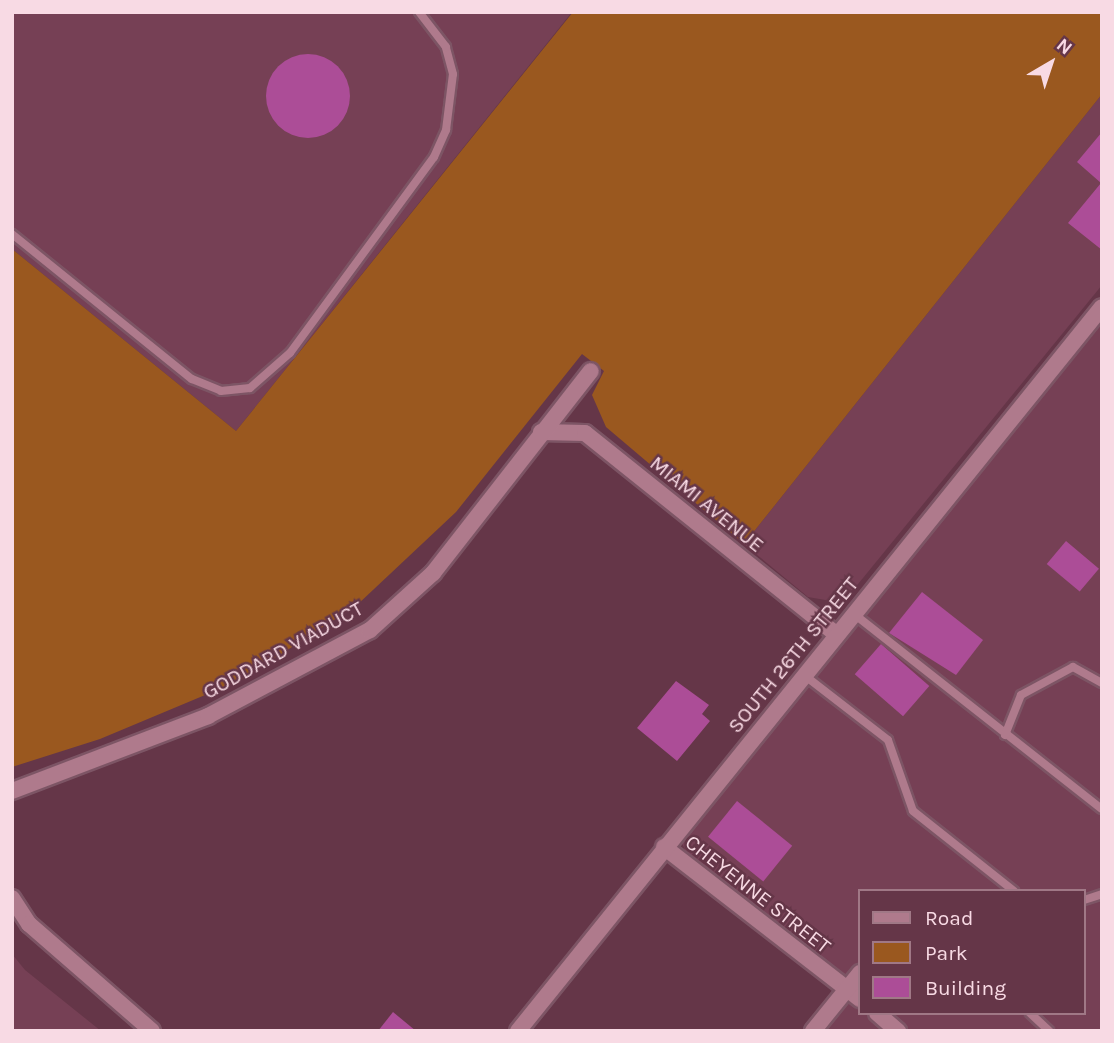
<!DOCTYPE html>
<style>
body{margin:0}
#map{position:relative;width:1114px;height:1043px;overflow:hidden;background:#653648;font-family:Karla,sans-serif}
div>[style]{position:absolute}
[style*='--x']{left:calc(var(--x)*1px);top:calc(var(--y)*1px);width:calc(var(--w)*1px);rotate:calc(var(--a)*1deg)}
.built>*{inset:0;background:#764055}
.green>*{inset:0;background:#9a581f}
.building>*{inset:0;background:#ac4d97;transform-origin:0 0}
.round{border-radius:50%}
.roads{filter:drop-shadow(2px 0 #7d5565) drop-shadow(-2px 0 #7d5565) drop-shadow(0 2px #7d5565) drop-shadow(0 -2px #7d5565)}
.lane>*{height:8px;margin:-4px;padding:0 4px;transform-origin:4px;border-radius:4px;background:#af7a8c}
.street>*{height:16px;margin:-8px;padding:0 8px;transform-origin:8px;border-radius:8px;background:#af7a8c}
span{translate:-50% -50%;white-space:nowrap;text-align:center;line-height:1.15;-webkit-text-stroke:5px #653648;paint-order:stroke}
.street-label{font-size:21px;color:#f8dae4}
.frame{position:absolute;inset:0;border:14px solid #f8dae4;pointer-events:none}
.legend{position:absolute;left:858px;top:889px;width:228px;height:126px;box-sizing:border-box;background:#653648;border:2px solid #a07886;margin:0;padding:9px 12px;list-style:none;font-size:21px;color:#f8dae4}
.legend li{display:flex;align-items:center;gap:14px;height:35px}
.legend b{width:35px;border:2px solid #a07886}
.north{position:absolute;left:1016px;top:28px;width:70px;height:70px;-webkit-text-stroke:5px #653648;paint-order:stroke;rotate:39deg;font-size:19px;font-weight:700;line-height:28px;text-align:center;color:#f8dae4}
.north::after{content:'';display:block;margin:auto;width:24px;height:32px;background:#f8dae4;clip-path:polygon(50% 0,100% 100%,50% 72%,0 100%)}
</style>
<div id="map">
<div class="built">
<div style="clip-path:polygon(12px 12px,572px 12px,236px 431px,12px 249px)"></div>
<div style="clip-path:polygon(1102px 94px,1102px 285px,854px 589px,831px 601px,808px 597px,744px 544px)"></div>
<div style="clip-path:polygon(evenodd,1102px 324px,1102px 1031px,822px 1031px,857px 988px,687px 854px,681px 841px,1102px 324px,860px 891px,1084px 891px,1084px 1013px,860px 1013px,860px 891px)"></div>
<div style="clip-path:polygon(12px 954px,25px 970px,101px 1031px,12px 1031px)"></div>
</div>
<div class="green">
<div style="clip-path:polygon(573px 12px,1102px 12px,1102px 94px,744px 544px,606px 427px,592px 395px,604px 371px,582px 354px,456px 512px,357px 605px,241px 680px,100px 739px,12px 767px,12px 249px,236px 431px)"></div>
</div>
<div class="building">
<div class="round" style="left:266px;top:54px;width:84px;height:84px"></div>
<div style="clip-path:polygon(1102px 132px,1102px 250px,1068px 223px,1101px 183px,1077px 162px)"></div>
<div style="left:1066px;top:541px;width:43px;height:30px;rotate:40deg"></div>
<div style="clip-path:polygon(922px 592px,983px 640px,956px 675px,889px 633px)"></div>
<div style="left:881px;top:644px;width:64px;height:40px;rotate:41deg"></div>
<div style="clip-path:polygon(676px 681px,709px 705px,702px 714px,710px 721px,677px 761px,637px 728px)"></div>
<div style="left:737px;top:801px;width:71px;height:46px;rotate:39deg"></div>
<div style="clip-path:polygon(393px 1012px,416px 1031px,378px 1031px)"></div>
</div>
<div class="roads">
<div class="lane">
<div style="--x:12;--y:234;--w:231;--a:38.9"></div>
<div style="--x:192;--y:379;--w:31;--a:22"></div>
<div style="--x:221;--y:391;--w:29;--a:-6"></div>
<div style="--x:250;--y:388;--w:53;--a:-41.2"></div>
<div style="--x:290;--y:353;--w:243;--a:-53.7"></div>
<div style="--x:434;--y:157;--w:30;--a:-66"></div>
<div style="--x:446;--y:130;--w:56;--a:-82.9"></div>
<div style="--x:453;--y:74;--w:28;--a:-105"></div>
<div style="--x:446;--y:47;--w:44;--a:-127.6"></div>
<div style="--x:854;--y:614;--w:315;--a:38.2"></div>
<div style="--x:804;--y:675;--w:106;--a:37.7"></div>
<div style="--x:888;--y:740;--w:75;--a:70.6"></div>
<div style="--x:913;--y:811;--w:129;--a:38.4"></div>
<div style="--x:1005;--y:735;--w:43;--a:-68.2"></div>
<div style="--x:1021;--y:695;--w:59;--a:-28.3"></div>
<div style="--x:1073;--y:667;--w:33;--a:29"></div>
<div style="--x:1084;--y:900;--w:19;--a:-18"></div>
<div style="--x:1030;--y:1013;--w:26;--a:43"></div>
</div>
<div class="street">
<div style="--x:541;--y:432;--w:44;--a:1.3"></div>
<div style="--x:585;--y:433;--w:323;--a:38.7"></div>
<div style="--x:12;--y:791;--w:210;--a:-20.9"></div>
<div style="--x:208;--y:716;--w:183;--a:-28"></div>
<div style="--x:370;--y:630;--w:85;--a:-42.1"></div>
<div style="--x:433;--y:573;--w:256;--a:-52"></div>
<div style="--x:664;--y:847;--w:248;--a:37.8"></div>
<div style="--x:12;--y:898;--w:31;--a:57"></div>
<div style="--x:29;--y:924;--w:163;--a:41"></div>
<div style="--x:877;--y:1013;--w:28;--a:41"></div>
<div style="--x:518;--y:1031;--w:930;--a:-51.11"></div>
<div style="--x:813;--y:1031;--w:75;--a:-51"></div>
</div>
</div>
<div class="street-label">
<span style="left:707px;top:504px;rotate:39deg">MIAMI AVENUE</span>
<span style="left:283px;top:650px;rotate:-29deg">GODDARD VIADUCT</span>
<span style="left:793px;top:655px;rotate:-51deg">SOUTH 26TH STREET</span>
<span style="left:758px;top:894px;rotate:38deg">CHEYENNE STREET</span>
</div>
<div class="frame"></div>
<ul class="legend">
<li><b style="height:9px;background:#af7a8c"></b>Road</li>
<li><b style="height:19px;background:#9a581f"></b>Park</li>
<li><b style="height:19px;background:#ac4d97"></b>Building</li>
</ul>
<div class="north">N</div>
</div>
